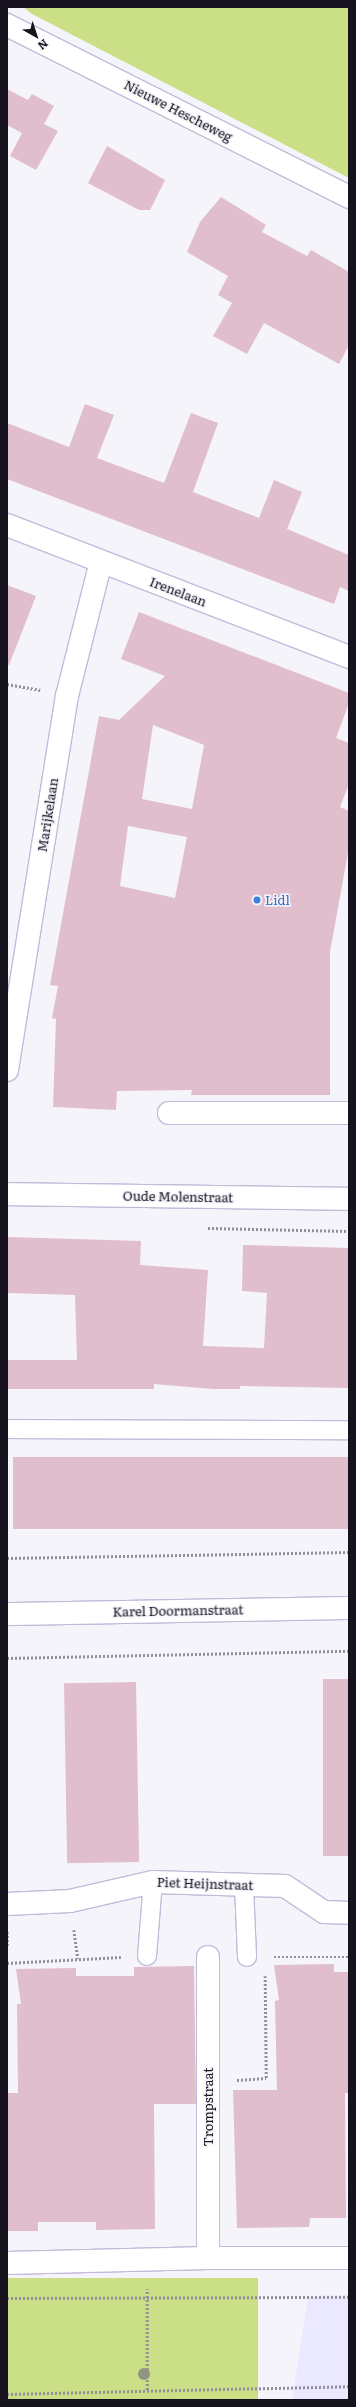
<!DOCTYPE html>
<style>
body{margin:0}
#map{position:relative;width:356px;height:2407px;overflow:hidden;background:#f6f4fb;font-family:Literata,serif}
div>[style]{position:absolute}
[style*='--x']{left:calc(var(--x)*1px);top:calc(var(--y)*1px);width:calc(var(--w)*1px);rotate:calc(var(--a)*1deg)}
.industrial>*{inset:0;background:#ebe9ff}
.green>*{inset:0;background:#cadf86;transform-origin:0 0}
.building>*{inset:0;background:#e0becc;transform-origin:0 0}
.path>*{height:2.5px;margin-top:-1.25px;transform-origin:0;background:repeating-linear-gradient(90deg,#918f97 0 2px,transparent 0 4px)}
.roads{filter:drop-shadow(1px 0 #c1bbda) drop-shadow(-1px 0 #c1bbda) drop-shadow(0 1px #c1bbda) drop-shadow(0 -1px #c1bbda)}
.lane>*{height:18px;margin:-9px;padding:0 9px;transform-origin:9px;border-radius:9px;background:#fff}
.street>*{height:22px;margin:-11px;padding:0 11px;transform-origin:11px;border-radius:11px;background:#fff}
.trees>*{width:12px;height:12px;margin:-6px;border-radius:50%;background:#909481}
.dots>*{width:11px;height:11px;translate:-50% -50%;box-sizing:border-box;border:2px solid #f6f4fb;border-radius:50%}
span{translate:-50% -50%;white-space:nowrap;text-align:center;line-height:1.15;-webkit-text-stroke:3px #f6f4fb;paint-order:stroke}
.street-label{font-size:13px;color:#16131e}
.shop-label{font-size:13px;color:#366cbe}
.left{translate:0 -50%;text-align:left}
.frame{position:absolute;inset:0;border:8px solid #16131e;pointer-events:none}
.north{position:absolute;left:16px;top:16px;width:40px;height:40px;-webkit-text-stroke:3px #f6f4fb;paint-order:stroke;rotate:141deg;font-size:11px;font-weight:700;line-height:16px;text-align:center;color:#16131e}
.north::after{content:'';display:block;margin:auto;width:14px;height:18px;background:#16131e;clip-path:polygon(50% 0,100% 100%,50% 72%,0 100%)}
</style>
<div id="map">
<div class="industrial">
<div style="clip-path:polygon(349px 2296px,349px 2400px,292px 2400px,308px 2297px)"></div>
</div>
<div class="green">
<div style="clip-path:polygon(23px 7px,349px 7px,349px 178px,32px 14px)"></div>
<div style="left:258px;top:2278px;width:122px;height:251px;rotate:90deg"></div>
</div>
<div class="building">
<div style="clip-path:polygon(7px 89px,28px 100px,32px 94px,54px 106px,44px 124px,58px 131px,36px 170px,10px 156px,22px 133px,7px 125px)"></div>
<div style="clip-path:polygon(107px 146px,165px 180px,150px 210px,139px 210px,88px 183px)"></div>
<div style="clip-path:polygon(221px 197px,266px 225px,262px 232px,307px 256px,311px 250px,349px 272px,349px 345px,339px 364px,264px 323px,247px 354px,213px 336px,232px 303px,218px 295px,228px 276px,187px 252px,200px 222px)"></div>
<div style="clip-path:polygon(85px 404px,114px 415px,97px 458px,164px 483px,191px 413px,218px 423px,193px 492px,259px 518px,274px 480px,302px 492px,287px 529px,349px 555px,349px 591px,340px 587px,334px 604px,7px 479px,7px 423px,69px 447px)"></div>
<div style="clip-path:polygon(7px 585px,36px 596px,9px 665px,7px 665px)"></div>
<div style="clip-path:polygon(evenodd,139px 612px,349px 693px,349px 703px,336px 738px,349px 743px,349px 784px,340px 807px,349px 811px,349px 847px,330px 952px,330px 1095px,191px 1095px,192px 1090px,117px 1091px,116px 1110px,53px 1107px,56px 1019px,52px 1018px,58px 986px,50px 985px,99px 716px,119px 720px,165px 676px,121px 659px,139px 612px,153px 725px,204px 745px,192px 809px,142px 799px,153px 725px,139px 612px,128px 826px,187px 837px,175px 898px,120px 886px,128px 826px)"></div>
<div style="clip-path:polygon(7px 1237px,141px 1241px,140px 1265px,208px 1270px,203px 1346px,264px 1348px,267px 1293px,242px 1291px,243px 1245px,349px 1248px,349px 1388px,240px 1386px,240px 1389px,213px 1389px,154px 1384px,154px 1389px,7px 1389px,7px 1360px,77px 1360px,75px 1295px,7px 1293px)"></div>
<div style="left:349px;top:1457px;width:72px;height:336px;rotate:90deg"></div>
<div style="left:349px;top:1679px;width:177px;height:26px;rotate:90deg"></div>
<div style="left:136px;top:1682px;width:180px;height:72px;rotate:89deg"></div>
<div style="clip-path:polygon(334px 1964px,334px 1972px,349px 1972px,349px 2093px,345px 2093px,346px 2218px,310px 2218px,309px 2227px,237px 2228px,233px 2090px,277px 2090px,275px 2001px,279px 2000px,274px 1965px)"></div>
<div style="clip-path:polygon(194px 1966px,196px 2104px,154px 2104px,155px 2229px,96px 2230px,96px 2222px,38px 2222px,38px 2231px,7px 2231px,7px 2093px,18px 2093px,17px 2004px,21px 2004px,16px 1969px,76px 1968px,76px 1976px,134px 1976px,134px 1967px)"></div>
</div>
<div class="path">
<div style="--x:7;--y:684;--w:34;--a:10"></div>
<div style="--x:208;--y:1228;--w:141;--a:1.2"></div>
<div style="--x:7;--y:1558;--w:342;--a:-1"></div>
<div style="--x:7;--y:1658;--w:342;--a:-1.2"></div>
<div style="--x:74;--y:1930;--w:29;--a:82"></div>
<div style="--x:7;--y:1946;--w:14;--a:-90"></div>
<div style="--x:274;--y:1957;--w:75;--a:0"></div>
<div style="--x:7;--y:1963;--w:114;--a:-3"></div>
<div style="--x:237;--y:2080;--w:29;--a:-4"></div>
<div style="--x:266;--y:2078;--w:102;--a:-90.6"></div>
<div style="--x:7;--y:2298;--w:342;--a:-0.2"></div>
<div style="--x:147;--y:2390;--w:101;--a:-90"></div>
<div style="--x:7;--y:2394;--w:342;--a:-1.3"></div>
</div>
<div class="roads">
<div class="lane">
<div style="--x:7;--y:1429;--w:342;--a:0.2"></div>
<div style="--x:244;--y:1885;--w:72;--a:87.6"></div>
<div style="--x:147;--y:1956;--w:74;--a:-85.4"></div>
</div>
<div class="street">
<div style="--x:7;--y:25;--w:383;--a:26.7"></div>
<div style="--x:7;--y:525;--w:367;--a:21.1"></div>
<div style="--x:7;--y:1070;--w:379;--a:-80.9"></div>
<div style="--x:67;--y:696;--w:138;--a:-75.8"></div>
<div style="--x:169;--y:1113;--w:180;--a:0"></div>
<div style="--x:7;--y:1194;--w:342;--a:0.8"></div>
<div style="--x:7;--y:1614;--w:342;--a:-1"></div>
<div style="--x:7;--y:1904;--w:63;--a:-2.7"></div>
<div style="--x:70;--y:1901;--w:85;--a:-12.9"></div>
<div style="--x:153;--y:1882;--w:132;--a:1.7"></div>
<div style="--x:285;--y:1886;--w:47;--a:33.7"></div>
<div style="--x:324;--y:1912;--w:25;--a:2"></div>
<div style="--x:208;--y:2258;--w:301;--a:-90"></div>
<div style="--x:7;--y:2263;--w:201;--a:-1.4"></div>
<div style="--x:208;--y:2258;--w:141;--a:0"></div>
</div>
</div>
<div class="trees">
<div style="left:144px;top:2374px"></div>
</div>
<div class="dots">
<div style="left:257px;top:900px;background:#3f7fe0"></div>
</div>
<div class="street-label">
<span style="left:178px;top:111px;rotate:27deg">Nieuwe Hescheweg</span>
<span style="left:178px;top:592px;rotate:21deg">Irenelaan</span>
<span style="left:48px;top:815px;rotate:-81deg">Marijkelaan</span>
<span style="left:178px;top:1197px;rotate:1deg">Oude Molenstraat</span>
<span style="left:178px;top:1611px;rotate:-1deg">Karel Doormanstraat</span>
<span style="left:205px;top:1884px;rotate:2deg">Piet Heijnstraat</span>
<span style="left:208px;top:2107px;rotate:-90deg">Trompstraat</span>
</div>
<div class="shop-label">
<span class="left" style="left:265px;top:900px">Lidl</span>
</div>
<div class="frame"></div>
<div class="north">N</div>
</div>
